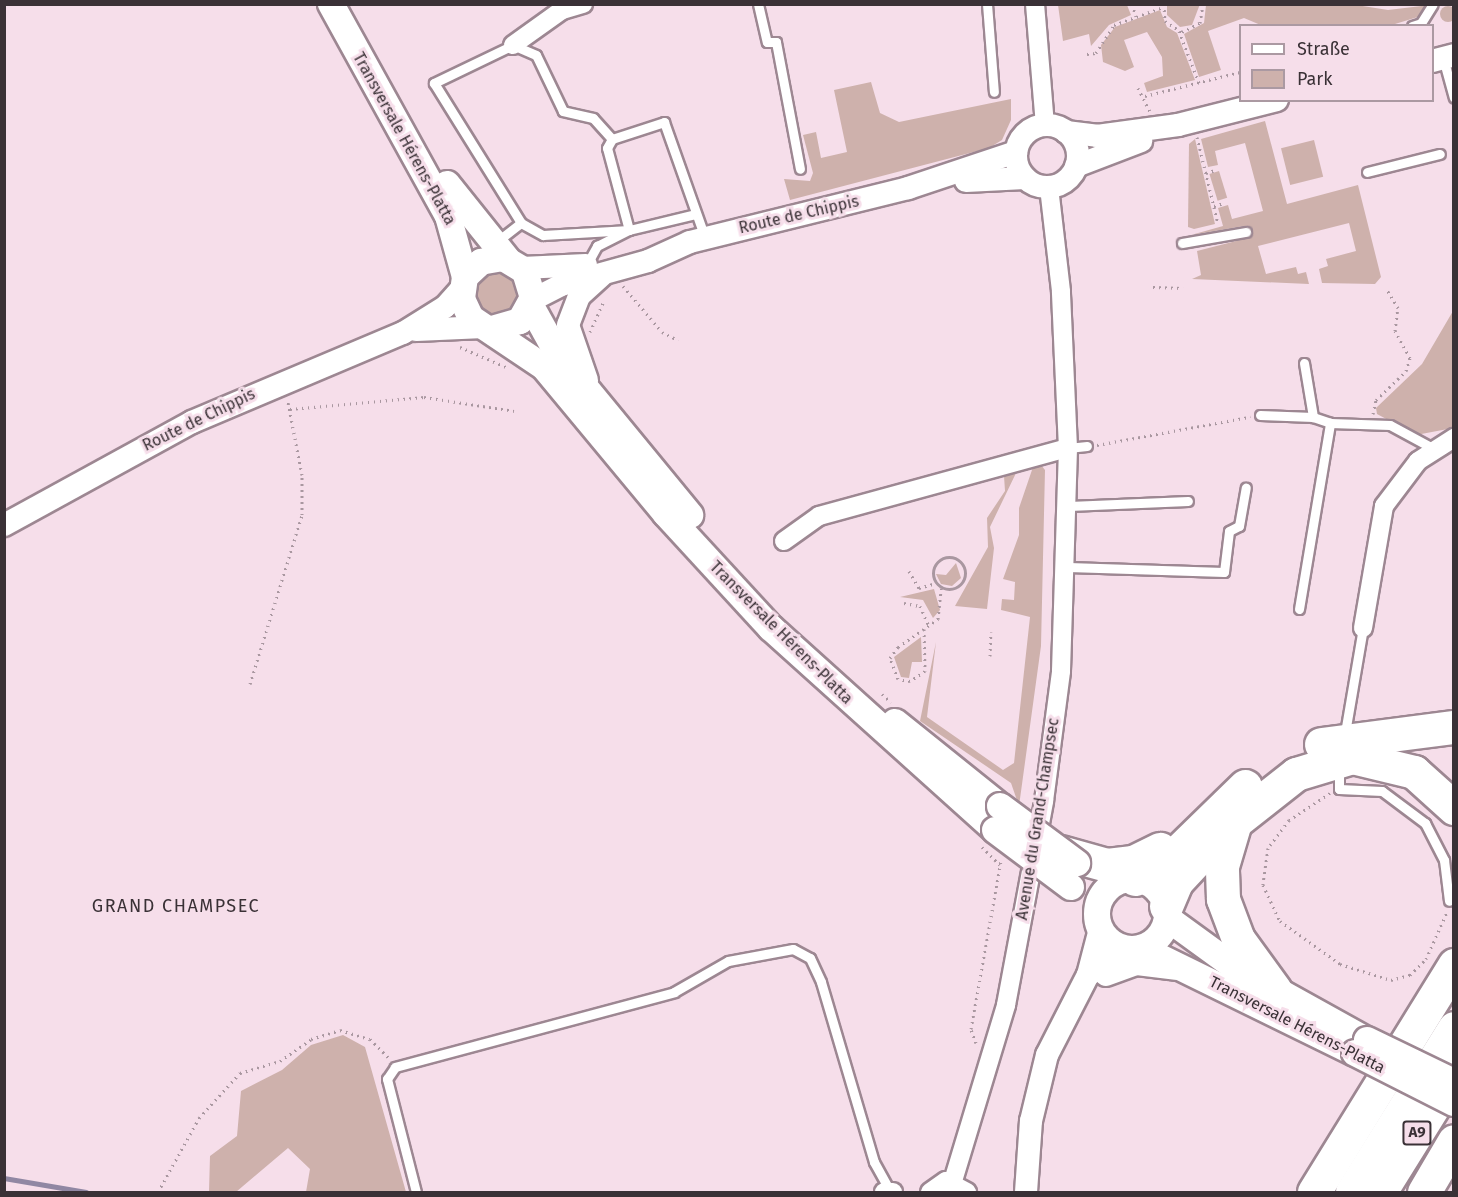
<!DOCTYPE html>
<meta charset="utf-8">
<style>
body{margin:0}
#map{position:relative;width:1458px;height:1197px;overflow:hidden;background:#f6deea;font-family:"Fira Sans",sans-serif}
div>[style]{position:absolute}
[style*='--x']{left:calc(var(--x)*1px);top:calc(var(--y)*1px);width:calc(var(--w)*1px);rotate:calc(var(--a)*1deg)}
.green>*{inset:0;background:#ceb1ac;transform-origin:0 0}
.round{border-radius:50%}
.stream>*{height:4.5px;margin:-2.25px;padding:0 2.25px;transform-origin:2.25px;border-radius:2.25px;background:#9087a3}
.path>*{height:3px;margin-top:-1.5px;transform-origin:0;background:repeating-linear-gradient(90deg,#a997a0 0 1.5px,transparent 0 6px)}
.path>.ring{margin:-1.5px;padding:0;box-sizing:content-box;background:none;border:3px solid #a997a0;border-radius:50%}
.roads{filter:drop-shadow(2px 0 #9d8792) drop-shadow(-2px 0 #9d8792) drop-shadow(0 2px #9d8792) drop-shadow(0 -2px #9d8792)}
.service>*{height:9px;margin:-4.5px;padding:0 4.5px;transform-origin:4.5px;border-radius:4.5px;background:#fff}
.minor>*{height:18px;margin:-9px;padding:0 9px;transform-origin:9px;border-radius:9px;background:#fff}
.tertiary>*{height:22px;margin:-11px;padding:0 11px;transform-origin:11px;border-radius:11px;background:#fff}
.tertiary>.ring{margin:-11px;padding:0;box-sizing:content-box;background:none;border:22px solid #fff;border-radius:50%}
.secondary>*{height:26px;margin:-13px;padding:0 13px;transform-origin:13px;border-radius:13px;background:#fff}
.secondary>.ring{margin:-13px;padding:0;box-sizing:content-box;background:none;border:26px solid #fff;border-radius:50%}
.motorway>*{height:33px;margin:-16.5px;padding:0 16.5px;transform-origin:16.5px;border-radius:16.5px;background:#fff}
.bridges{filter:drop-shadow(2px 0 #9d8792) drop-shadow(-2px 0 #9d8792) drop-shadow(0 2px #9d8792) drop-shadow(0 -2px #9d8792)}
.secondary-bridge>*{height:26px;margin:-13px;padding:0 13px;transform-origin:13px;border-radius:13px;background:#fff}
span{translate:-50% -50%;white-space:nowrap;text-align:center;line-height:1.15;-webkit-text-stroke:6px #f6deea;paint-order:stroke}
.shield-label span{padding:2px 4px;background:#f6deea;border:2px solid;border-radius:4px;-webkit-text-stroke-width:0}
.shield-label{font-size:15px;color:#3a3136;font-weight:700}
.street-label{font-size:16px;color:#3a3136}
.neighbourhood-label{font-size:18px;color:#3a3136;letter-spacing:1.5px}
.frame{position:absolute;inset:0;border:6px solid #3a3136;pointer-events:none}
.legend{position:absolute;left:1239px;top:24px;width:195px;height:78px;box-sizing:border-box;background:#f6deea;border:2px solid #ab99a2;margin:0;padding:8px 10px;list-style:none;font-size:18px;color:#3a3136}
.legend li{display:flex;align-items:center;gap:12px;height:30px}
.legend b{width:30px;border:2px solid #ab99a2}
</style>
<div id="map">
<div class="green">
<div style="clip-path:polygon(1200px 4px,1192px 25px,1180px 27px,1167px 15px,1167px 5px)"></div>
<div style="clip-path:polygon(1350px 4px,1388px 10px,1430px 5px,1421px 16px,1395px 24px,1263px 26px,1244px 18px,1208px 31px,1221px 70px,1199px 77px,1184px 34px,1204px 23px,1206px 5px)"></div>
<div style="clip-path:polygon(1058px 5px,1127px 5px,1131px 15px,1109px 25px,1091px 46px,1089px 34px,1063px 41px)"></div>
<div class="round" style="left:1440px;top:6px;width:16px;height:16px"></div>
<div style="clip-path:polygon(1160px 10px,1167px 27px,1177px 33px,1195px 80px,1147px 92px,1144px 83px,1163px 76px,1162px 57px,1147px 32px,1124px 40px,1134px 67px,1125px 71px,1103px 62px,1101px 45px,1115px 27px)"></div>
<div style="clip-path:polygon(871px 82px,880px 113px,899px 122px,1011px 99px,1011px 120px,1002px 140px,989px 148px,790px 200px,784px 179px,810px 181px,813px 173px,803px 135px,816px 132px,821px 158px,847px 152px,834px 90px)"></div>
<div style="clip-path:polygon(1265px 121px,1287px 204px,1358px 185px,1381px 277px,1375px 284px,1322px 283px,1319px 269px,1328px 266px,1326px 259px,1356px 251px,1349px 223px,1258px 246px,1266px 274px,1296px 267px,1298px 274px,1306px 272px,1309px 284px,1192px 279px,1201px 275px,1197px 251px,1248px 238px,1244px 226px,1191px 235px,1223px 226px,1218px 208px,1228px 205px,1232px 219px,1263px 211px,1245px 143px,1215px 151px,1218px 165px,1208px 167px,1201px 139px)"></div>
<div style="clip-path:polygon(1195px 139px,1215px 224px,1194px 229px,1188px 227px,1189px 144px)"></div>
<div style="left:1314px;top:140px;width:38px;height:34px;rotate:76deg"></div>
<div style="left:1219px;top:171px;width:28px;height:10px;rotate:73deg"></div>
<div class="round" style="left:474px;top:271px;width:46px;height:46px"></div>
<div style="clip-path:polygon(1453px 311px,1453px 428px,1416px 435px,1377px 414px,1376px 408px,1422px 364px)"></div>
<div style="clip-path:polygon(1041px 465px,1045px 470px,1041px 646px,1019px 806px,1011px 783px,920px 721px,936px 642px,927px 717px,1003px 770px,1014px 763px,1030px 617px,1001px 610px,1002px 599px,1014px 600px,1015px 582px,1003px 579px,1019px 535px,1019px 508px,1033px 467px)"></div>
<div style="clip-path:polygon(1017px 471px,990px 527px,994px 548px,987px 609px,955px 606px,988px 547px,987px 518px,1005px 491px,1004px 476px)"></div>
<div style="clip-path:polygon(956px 563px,961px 578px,952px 586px,941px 584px,936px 574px,946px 575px)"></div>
<div style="clip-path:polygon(934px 589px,940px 610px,933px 618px,923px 600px,900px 597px)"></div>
<div style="clip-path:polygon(921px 637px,922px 662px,912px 662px,909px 678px,901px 677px,894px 657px)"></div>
<div style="clip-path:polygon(343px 1035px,365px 1047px,406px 1192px,306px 1192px,310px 1169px,288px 1148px,236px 1192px,209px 1192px,210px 1156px,237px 1136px,241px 1091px,282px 1070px,311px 1045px)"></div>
</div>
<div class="stream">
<div style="--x:4;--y:1178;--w:83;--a:9.7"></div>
</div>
<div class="path">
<div style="--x:1132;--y:4;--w:13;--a:72"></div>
<div style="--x:1164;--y:4;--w:17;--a:87"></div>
<div style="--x:1165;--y:21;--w:20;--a:33"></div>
<div style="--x:1182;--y:32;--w:20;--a:-27"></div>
<div style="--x:1200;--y:23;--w:19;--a:-81"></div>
<div style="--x:1179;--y:31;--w:56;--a:69"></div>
<div style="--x:1087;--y:54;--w:9;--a:-6"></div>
<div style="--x:1096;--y:53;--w:33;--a:-57"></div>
<div style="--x:1114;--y:25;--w:52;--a:-20.2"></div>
<div style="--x:1138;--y:88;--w:27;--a:63"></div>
<div style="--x:1145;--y:96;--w:98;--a:-14.2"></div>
<div style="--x:1197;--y:137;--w:89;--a:76.4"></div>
<div style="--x:1206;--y:173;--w:9;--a:-18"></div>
<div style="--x:1214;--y:206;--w:10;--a:-17"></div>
<div style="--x:623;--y:286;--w:60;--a:49.7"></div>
<div style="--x:662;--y:332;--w:18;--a:27"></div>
<div style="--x:1153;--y:287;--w:30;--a:2"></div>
<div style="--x:590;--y:332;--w:35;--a:-66"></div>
<div style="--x:460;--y:347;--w:50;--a:23.5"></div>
<div style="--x:290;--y:409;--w:135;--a:-5.1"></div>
<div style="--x:424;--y:397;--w:91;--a:8.8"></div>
<div style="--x:1373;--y:414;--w:14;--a:-78"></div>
<div style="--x:1376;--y:400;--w:42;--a:-44"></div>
<div style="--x:1406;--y:371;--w:14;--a:-73"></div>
<div style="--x:1410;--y:358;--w:31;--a:-119"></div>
<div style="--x:1395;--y:331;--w:23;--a:-83"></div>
<div style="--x:1398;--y:308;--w:23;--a:-121"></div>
<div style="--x:1097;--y:445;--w:156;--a:-10.4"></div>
<div class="ring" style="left:933px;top:557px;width:29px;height:29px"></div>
<div style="--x:909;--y:571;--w:20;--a:60"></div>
<div style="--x:919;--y:588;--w:18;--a:-16"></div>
<div style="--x:904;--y:603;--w:16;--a:11"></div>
<div style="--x:920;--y:606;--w:20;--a:66"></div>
<div style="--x:924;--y:629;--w:42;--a:88.6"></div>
<div style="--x:925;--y:671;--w:18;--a:146"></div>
<div style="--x:910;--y:681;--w:12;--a:-171"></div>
<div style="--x:898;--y:679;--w:22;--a:-111"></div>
<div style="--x:890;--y:658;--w:14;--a:-54"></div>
<div style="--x:898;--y:647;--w:49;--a:-35"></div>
<div style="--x:938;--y:619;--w:31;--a:-84"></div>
<div style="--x:990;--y:656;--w:24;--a:-88"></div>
<div style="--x:250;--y:684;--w:177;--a:-72.9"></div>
<div style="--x:302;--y:515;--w:40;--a:-90"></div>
<div style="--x:302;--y:475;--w:74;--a:-100.9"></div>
<div style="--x:882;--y:694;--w:12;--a:42"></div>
<div style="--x:1330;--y:793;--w:49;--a:146.6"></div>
<div style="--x:1289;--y:820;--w:35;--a:127"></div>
<div style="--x:1268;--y:848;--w:37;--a:98"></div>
<div style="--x:1263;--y:885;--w:40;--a:65"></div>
<div style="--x:1280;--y:921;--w:74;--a:35.6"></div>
<div style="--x:1340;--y:964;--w:53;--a:17.4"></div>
<div style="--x:1391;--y:980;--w:20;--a:-15"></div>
<div style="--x:1410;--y:975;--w:23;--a:-45"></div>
<div style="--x:1426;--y:959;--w:51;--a:-65.9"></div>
<div style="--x:982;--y:847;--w:25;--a:45"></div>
<div style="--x:976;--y:1043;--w:15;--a:-110"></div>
<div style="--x:971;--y:1029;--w:172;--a:-79.9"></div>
<div style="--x:158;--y:1192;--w:85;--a:-61"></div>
<div style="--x:199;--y:1118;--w:61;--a:-47.7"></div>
<div style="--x:240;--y:1073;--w:42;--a:-16.7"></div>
<div style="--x:280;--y:1061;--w:38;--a:-35"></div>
<div style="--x:311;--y:1039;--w:30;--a:-17"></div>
<div style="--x:340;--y:1030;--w:31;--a:17"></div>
<div style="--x:370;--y:1039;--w:27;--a:45"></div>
</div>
<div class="roads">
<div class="service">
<div style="--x:758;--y:4;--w:39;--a:77"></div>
<div style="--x:767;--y:42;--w:9;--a:0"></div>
<div style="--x:776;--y:42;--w:129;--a:79.3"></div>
<div style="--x:987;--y:4;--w:88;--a:85.5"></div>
<div style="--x:1412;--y:26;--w:9;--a:-18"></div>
<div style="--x:1421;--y:23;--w:22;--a:-58"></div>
<div style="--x:1443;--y:58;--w:41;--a:74.6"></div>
<div style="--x:612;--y:139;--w:28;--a:-132"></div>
<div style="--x:593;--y:118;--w:31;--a:-167"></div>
<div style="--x:563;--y:111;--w:62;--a:-115.7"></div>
<div style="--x:536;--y:55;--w:25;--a:-157"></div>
<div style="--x:513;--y:45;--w:88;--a:154.3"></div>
<div style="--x:434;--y:83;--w:165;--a:58.1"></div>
<div style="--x:521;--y:223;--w:25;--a:29"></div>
<div style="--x:543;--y:235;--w:86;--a:-3.3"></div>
<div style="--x:629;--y:230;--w:68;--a:-13.6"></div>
<div style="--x:1367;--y:172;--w:75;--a:-13.9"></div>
<div style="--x:495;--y:243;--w:33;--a:-38"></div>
<div style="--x:1182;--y:243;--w:65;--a:-9.8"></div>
<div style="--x:587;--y:264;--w:21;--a:-61"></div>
<div style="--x:597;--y:246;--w:36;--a:-27"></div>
<div style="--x:629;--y:230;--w:85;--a:-105"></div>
<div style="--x:607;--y:148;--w:10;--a:-61"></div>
<div style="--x:612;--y:139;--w:55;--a:-18.1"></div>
<div style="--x:664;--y:122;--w:123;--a:70.5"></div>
<div style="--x:1304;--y:363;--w:55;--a:80.5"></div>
<div style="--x:1260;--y:415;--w:53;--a:2.2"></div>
<div style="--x:1313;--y:417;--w:18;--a:19"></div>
<div style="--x:1068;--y:448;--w:19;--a:-6"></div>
<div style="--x:1069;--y:506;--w:119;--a:-2.4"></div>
<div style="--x:1068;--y:567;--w:156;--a:1.8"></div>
<div style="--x:1224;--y:572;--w:41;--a:-83"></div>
<div style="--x:1229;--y:531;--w:11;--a:-27"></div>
<div style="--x:1239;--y:526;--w:39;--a:-80"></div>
<div style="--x:1299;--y:609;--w:189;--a:-80.5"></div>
<div style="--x:1330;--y:423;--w:60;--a:1.9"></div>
<div style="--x:1390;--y:425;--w:52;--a:28.5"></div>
<div style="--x:1346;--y:727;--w:100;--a:-80.3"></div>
<div style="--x:1339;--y:769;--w:20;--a:90"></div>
<div style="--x:1339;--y:789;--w:43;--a:2.7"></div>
<div style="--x:1382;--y:791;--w:54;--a:36.7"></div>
<div style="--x:1425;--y:823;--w:42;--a:62.8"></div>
<div style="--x:1444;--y:860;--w:41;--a:83"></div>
<div style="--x:416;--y:1192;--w:117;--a:-104.4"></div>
<div style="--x:387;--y:1079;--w:14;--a:-56"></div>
<div style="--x:395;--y:1067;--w:289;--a:-15"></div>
<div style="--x:674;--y:992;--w:62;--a:-29.9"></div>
<div style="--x:728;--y:961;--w:66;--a:-10.5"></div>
<div style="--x:793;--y:949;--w:19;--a:28"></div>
<div style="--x:810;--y:958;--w:26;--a:65"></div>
<div style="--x:821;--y:982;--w:188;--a:73.6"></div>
<div style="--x:874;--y:1162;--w:33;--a:61"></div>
</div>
<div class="minor">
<div style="--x:1035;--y:4;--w:121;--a:85.3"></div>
<div style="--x:513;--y:45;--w:60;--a:-35.5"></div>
<div style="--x:562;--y:10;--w:22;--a:-16"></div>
<div style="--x:784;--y:541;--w:43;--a:-35.5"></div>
<div style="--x:819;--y:516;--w:258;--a:-15.3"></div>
<div style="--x:1363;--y:628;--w:124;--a:-80.2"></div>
<div style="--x:1384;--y:506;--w:56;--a:-52.9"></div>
<div style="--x:1418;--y:461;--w:43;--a:-32.6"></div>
<div style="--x:953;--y:1181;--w:184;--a:-73.2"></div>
<div style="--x:1006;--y:1005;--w:208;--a:-79.4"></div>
<div style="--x:1044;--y:801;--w:131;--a:-82.5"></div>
<div style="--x:1061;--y:671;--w:223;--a:-88.2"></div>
<div style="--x:1068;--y:448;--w:157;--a:-92.6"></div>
<div style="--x:1061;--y:291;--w:105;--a:-96.6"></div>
<div style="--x:884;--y:1192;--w:9;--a:0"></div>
<div style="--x:930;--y:1192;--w:19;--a:-35"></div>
<div style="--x:946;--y:1181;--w:24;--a:28"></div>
</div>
<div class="tertiary">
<div style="--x:1432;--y:61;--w:23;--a:-15"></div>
<div class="ring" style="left:1016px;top:125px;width:40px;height:40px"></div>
<div style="--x:1066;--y:132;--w:31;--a:7"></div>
<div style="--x:1097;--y:136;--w:82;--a:-7.7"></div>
<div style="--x:1178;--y:125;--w:102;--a:-14.2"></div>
<div style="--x:1076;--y:166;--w:70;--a:-21"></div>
<div style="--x:966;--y:181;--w:59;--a:-2.9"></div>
<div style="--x:522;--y:268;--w:64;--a:-2.7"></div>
<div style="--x:532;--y:300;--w:33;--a:-27"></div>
<div style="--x:561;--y:285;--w:90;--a:-15.4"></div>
<div style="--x:648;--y:261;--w:46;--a:-24.3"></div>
<div style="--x:690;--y:242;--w:225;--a:-13.9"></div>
<div style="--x:908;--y:188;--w:114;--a:-18.4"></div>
<div style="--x:416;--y:330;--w:68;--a:-2.5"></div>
<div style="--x:587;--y:380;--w:58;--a:-109.1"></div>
<div style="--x:568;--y:325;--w:31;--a:-69"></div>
<div style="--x:579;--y:296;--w:30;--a:-42"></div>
<div style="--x:4;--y:525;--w:214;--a:-28.7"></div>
<div style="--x:192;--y:422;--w:229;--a:-22.9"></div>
<div style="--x:403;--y:333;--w:49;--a:-31.8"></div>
<div style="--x:445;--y:307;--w:25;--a:-48"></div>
<div style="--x:1088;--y:975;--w:48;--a:-75.4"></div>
<div style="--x:1106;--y:975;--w:33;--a:-20"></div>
<div style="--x:1137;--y:964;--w:39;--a:7"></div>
<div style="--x:1026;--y:1192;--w:71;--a:-86"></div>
<div style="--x:1031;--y:1121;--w:68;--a:-76.4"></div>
<div style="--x:1047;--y:1055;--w:90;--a:-62.9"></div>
<div style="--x:1088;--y:975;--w:49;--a:-32.4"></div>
</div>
<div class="secondary">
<div style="--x:331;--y:4;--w:242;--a:61.1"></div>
<div style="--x:448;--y:216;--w:63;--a:74.4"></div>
<div style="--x:447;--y:184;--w:96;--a:51.3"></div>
<div style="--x:531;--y:306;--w:54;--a:61"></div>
<div style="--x:557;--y:353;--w:210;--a:50.6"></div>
<div style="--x:492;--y:329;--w:29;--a:-16"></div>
<div style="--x:520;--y:321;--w:26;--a:-61"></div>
<div style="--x:533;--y:298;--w:28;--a:-107"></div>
<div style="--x:525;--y:271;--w:26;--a:-149"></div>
<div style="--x:503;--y:258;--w:22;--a:170"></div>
<div style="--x:481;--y:262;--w:22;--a:137"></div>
<div style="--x:465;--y:277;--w:22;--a:98"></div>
<div style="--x:462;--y:299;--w:21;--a:65"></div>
<div style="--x:471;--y:318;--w:88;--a:33.9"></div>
<div style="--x:544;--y:367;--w:191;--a:50.3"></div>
<div style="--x:666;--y:514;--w:155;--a:47.4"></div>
<div style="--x:771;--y:628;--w:302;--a:42"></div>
<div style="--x:895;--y:722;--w:134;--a:38.7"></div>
<div class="ring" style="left:1097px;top:879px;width:44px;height:44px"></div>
<div style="--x:1167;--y:918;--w:82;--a:36"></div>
<div style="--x:1233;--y:966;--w:150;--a:29.1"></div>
<div style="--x:1141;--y:948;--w:238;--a:26.1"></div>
</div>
<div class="motorway">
<div style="--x:1321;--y:744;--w:134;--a:-7.3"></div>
<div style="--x:1060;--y:852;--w:49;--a:15.5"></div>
<div style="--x:1107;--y:865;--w:26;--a:-7"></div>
<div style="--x:1133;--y:862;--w:30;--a:-26"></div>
<div style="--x:1135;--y:879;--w:39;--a:-29"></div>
<div style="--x:1169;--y:860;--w:106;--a:-44.2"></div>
<div style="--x:1166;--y:906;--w:26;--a:-67"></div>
<div style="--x:1176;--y:882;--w:41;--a:-47"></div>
<div style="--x:1275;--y:990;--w:63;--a:-126"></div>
<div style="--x:1238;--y:939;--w:43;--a:-110.6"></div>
<div style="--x:1223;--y:899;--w:33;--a:-92"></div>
<div style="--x:1222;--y:866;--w:46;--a:-73.5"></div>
<div style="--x:1235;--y:822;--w:78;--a:-38.2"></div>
<div style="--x:1296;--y:774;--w:59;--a:-16.9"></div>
<div style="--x:1352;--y:757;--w:64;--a:13.6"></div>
<div style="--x:1414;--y:772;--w:54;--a:42"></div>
<div style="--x:1314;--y:1192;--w:267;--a:-58.3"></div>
<div style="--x:1352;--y:1192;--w:193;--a:-58.1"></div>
<div style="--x:1380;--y:1192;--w:140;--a:-58.1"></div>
<div style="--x:1424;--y:1192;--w:59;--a:-59.5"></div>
</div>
</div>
<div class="bridges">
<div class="secondary-bridge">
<div style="--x:1000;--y:806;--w:96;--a:36.5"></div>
<div style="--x:995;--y:830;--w:95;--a:36.9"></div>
<div style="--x:1367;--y:1040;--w:97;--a:25.8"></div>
<div style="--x:1355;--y:1053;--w:111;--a:26.8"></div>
</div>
</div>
<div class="shield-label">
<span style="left:1417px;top:1133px">A9</span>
</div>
<div class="street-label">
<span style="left:404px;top:139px;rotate:61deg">Transversale Hérens-Platta</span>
<span style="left:799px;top:215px;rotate:-13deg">Route de Chippis</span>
<span style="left:199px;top:420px;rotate:-26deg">Route de Chippis</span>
<span style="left:781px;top:633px;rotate:45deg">Transversale Hérens-Platta</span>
<span style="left:1038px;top:819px;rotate:-81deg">Avenue du Grand-Champsec</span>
<span style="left:1297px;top:1025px;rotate:27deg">Transversale Hérens-Platta</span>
</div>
<div class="neighbourhood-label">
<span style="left:176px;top:906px">GRAND CHAMPSEC</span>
</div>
<div class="frame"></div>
<ul class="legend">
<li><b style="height:8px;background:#fff"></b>Straße</li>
<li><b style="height:16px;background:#ceb1ac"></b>Park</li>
</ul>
</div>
